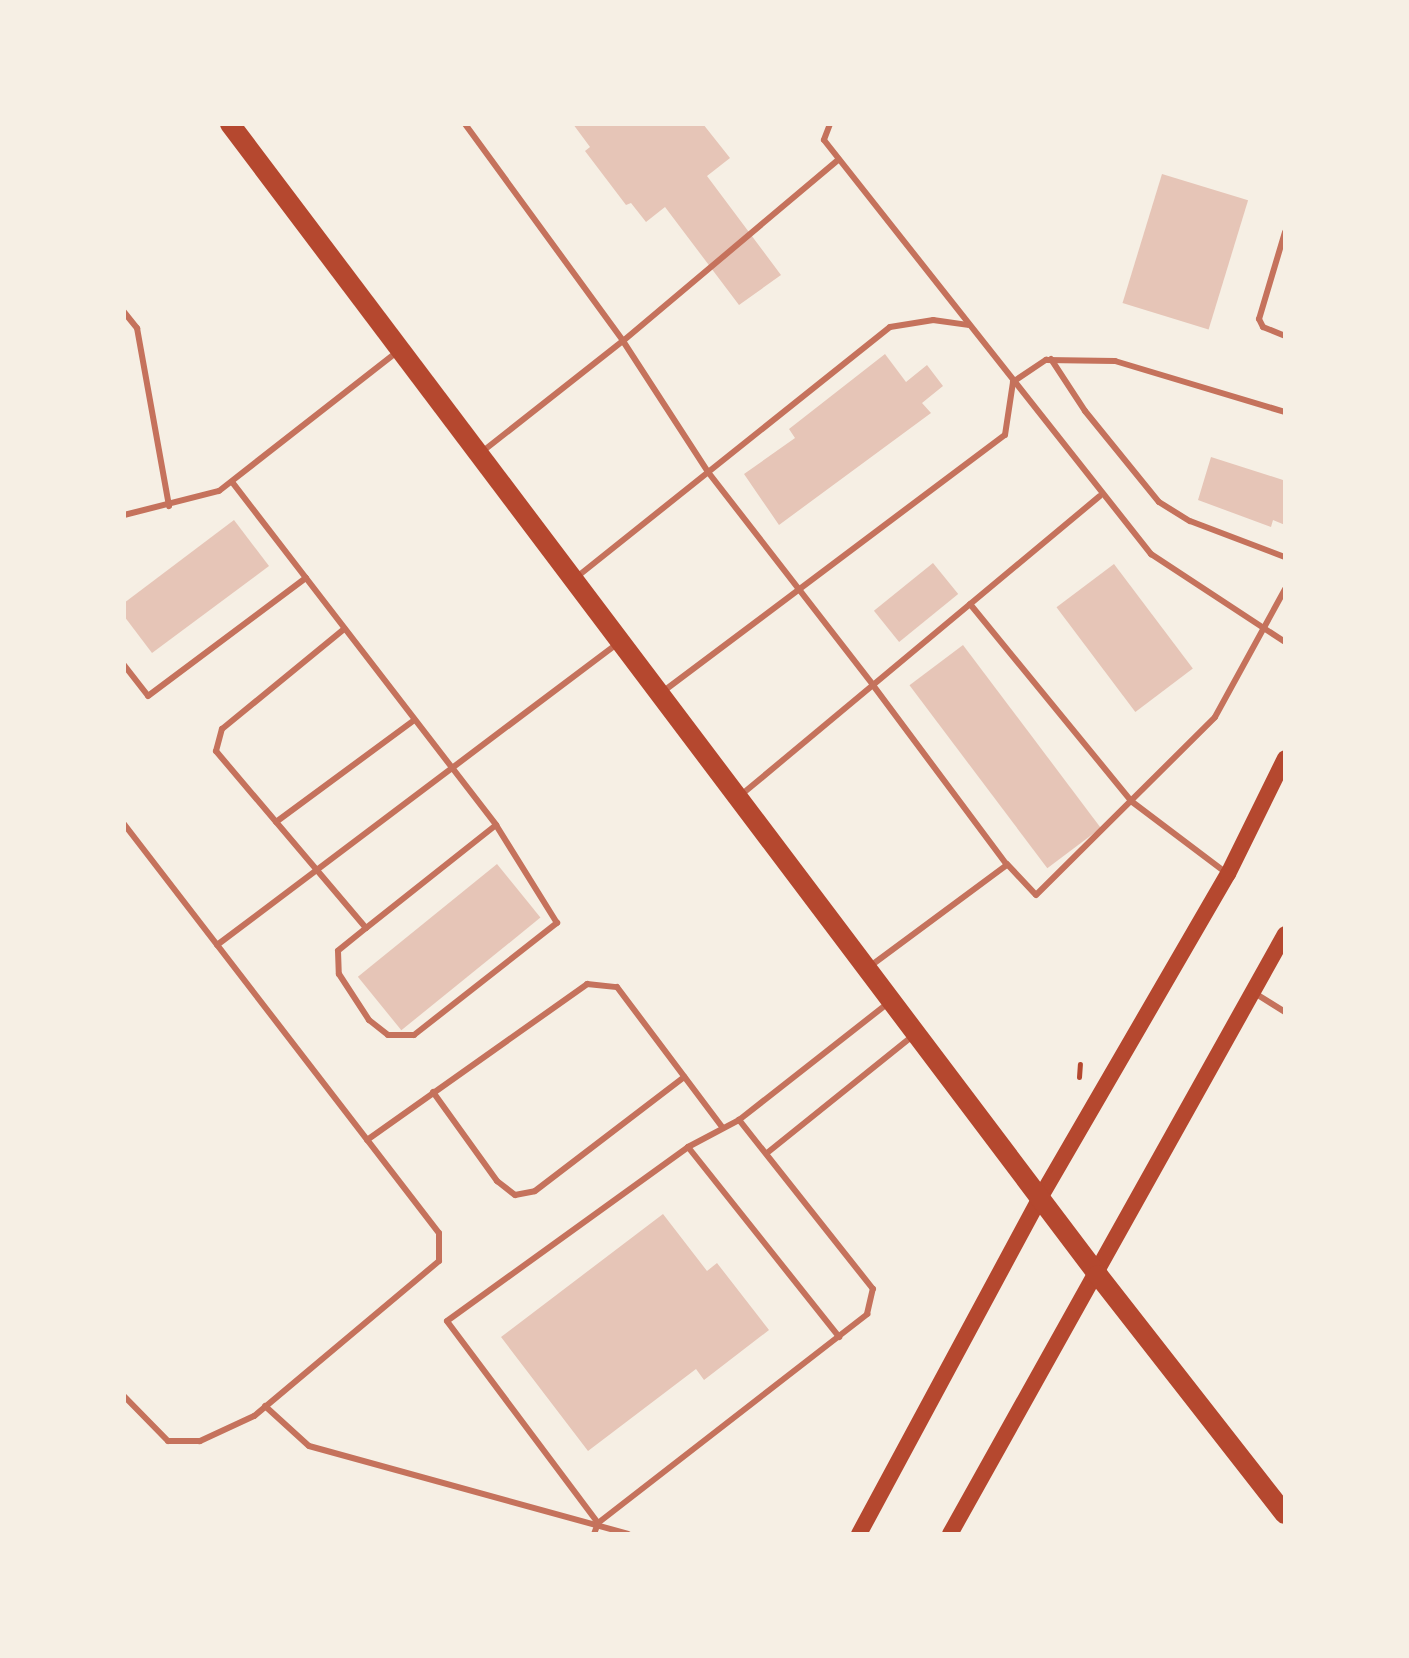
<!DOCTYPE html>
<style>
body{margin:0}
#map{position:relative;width:1409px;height:1658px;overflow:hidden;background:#f6efe4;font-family:"Times New Roman",serif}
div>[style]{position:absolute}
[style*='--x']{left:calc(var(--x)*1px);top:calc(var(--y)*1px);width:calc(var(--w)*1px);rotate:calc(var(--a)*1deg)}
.building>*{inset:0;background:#e6c5b7;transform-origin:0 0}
.path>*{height:5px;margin:-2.5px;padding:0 2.5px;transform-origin:2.5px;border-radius:2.5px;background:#b5482f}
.service>*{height:6px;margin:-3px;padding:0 3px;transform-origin:3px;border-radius:3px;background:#c5725c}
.secondary>*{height:16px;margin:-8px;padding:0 8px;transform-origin:8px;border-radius:8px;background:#b5482f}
.primary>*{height:20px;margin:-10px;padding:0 10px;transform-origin:10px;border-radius:10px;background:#b5482f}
span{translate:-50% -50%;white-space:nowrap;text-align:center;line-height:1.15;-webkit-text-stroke:8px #f6efe4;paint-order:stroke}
.frame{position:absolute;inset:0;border:126px solid #f6efe4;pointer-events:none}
</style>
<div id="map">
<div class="building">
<div style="clip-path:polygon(573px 124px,703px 124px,730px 158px,707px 176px,781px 275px,739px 305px,665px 207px,646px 222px,631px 203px,626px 205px,585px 151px,590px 147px)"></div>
<div style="left:1162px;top:174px;width:90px;height:135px;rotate:17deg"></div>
<div style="clip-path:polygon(885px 354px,906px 382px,927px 365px,943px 386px,922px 403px,931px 413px,779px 525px,744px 474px,795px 438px,789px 429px)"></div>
<div style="clip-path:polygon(1211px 457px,1283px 480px,1285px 525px,1273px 520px,1271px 527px,1198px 500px)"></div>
<div style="clip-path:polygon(234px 520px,269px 566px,152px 653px,124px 616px,124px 603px)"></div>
<div style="left:933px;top:563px;width:40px;height:76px;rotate:51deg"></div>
<div style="left:1114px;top:564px;width:131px;height:72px;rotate:53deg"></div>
<div style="left:963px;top:645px;width:229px;height:67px;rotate:53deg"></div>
<div style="left:497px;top:864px;width:69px;height:179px;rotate:51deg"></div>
<div style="clip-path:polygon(663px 1214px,707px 1271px,717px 1263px,769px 1330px,704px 1380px,696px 1369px,588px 1451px,501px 1337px)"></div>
</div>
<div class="path">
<div style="--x:1079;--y:1077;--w:13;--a:-86"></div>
</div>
<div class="service">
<div style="--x:465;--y:124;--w:268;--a:53.9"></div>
<div style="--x:623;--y:341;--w:156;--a:57"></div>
<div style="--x:708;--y:472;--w:269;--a:52.2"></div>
<div style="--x:873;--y:685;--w:170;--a:140.2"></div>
<div style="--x:830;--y:124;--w:17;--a:111"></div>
<div style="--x:824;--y:140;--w:528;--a:51.7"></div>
<div style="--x:1151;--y:554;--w:160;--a:33.3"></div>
<div style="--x:1285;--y:232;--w:91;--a:106.6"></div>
<div style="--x:1259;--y:319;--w:9;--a:63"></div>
<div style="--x:1263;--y:327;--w:24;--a:22"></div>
<div style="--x:124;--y:312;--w:21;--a:51"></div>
<div style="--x:137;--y:328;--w:181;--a:79.8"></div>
<div style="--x:1051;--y:359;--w:62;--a:56.8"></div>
<div style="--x:1085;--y:411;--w:117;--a:50.9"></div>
<div style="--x:1159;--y:502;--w:36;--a:32"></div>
<div style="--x:1190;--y:521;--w:102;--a:20.8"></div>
<div style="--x:483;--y:451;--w:178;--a:-38.2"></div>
<div style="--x:623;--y:341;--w:282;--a:-40.1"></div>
<div style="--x:124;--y:515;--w:98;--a:-14.2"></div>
<div style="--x:219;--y:491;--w:226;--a:-38"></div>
<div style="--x:578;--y:576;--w:399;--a:-38.6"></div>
<div style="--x:890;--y:327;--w:44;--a:-9.2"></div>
<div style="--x:933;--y:320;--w:35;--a:8"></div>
<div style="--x:306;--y:578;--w:312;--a:52.4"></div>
<div style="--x:496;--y:825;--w:166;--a:141.6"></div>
<div style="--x:366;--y:928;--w:232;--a:-130.3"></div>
<div style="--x:216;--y:751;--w:23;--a:-75"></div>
<div style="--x:222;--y:729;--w:158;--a:-39.3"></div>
<div style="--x:970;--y:604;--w:254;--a:50.7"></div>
<div style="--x:1131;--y:801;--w:121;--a:37"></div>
<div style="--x:124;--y:665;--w:39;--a:52"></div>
<div style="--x:148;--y:696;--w:197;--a:-36.8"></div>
<div style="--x:306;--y:578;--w:121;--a:-127.6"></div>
<div style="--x:661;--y:693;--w:430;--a:-36.9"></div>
<div style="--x:1005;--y:435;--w:54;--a:-81.4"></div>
<div style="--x:1013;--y:382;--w:40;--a:-34"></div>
<div style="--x:1046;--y:360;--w:69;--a:0.8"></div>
<div style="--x:1115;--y:361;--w:177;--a:16.7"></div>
<div style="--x:276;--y:822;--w:170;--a:-36.4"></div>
<div style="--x:124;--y:824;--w:516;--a:52.4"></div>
<div style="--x:439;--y:1233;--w:28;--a:90"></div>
<div style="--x:439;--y:1261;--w:241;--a:140"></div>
<div style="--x:254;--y:1416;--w:60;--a:155.2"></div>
<div style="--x:200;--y:1441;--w:32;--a:180"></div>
<div style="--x:168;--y:1441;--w:63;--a:-134.4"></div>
<div style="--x:1007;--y:864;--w:42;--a:46.9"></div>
<div style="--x:1036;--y:895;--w:252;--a:-44.8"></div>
<div style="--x:1215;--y:717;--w:146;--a:-61.3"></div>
<div style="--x:366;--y:928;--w:36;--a:141"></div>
<div style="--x:338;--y:951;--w:23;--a:88"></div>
<div style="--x:339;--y:974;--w:55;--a:56.9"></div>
<div style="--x:369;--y:1020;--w:24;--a:38"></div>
<div style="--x:388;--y:1035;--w:26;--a:0"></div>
<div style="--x:414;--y:1035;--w:182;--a:-38.1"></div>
<div style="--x:557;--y:923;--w:115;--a:-121.9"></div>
<div style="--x:217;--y:945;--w:502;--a:-36.98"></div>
<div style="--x:869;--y:967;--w:172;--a:-36.5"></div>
<div style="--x:1007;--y:865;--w:224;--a:-126.7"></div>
<div style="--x:873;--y:685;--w:295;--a:-39.8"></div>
<div style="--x:1253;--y:992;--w:38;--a:32"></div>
<div style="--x:433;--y:1092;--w:110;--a:54.3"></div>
<div style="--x:497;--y:1181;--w:23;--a:38"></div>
<div style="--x:515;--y:1195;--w:20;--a:-11"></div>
<div style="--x:535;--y:1191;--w:188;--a:-37.4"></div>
<div style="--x:367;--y:1140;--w:270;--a:-35.3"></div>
<div style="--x:587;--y:984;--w:30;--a:6"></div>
<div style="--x:617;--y:987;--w:176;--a:53.1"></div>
<div style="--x:688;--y:1147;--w:243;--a:51.5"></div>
<div style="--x:767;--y:1153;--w:189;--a:-38.8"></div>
<div style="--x:265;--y:1406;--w:59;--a:42.3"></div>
<div style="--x:309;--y:1446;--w:331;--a:15.4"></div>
<div style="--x:598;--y:1523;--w:341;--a:-37.8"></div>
<div style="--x:867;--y:1314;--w:26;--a:-77"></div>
<div style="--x:873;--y:1289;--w:216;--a:-128.4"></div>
<div style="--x:594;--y:1534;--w:12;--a:-70"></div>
<div style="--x:598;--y:1523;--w:252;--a:-126.8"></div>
<div style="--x:447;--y:1321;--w:297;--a:-35.8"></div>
<div style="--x:688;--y:1147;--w:58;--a:-27.9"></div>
<div style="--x:739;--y:1120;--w:189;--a:-38.1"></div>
</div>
<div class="secondary">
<div style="--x:859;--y:1534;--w:382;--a:-61.7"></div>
<div style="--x:1040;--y:1198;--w:375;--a:-59.9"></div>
<div style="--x:1228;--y:874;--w:129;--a:-63.8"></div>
<div style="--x:950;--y:1534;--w:687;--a:-60.82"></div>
</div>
<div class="primary">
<div style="--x:230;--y:124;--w:1442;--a:52.98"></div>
<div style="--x:1098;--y:1275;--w:303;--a:52"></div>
</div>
<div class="frame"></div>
</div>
